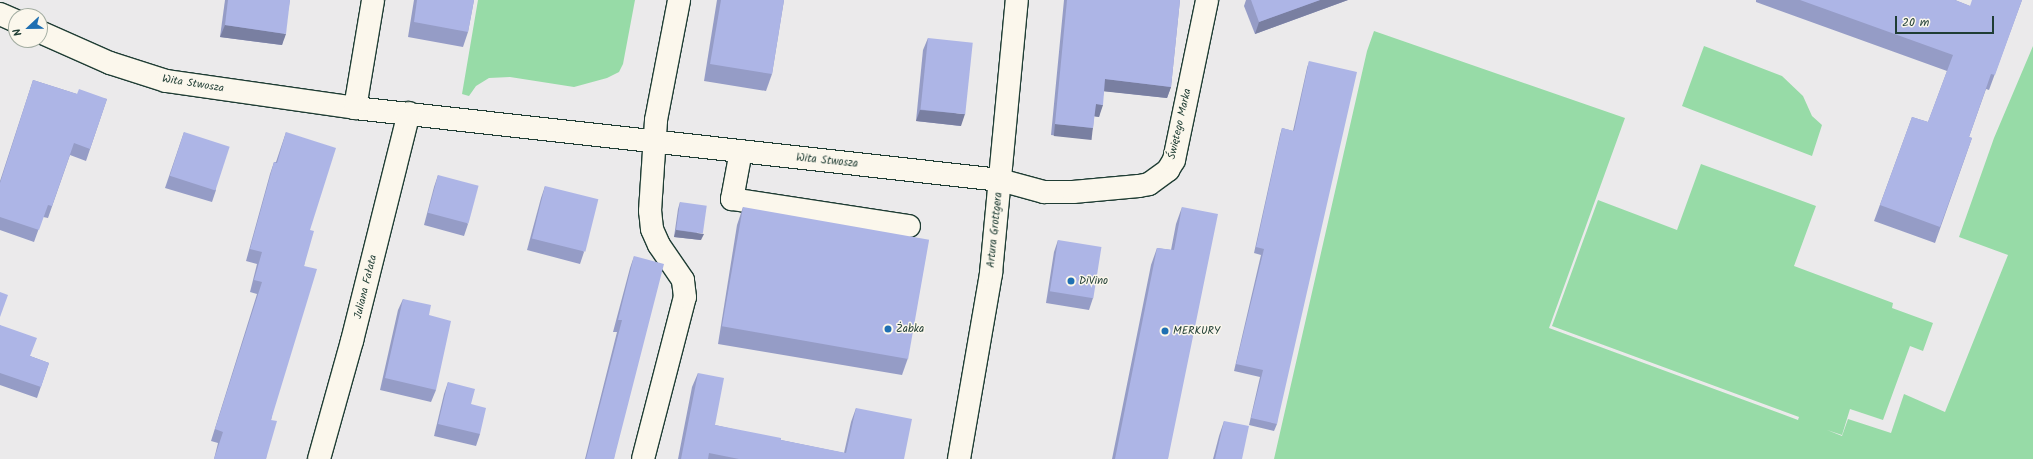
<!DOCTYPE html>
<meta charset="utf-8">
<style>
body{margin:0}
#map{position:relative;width:2033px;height:459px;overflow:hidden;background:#ebeaeb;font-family:Kalam,sans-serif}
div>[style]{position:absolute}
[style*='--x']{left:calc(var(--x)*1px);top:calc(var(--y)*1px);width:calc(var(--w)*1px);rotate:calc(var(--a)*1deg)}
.green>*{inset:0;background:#97dba7}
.roads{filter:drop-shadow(1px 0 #1f3d34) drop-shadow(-1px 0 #1f3d34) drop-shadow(0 1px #1f3d34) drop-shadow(0 -1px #1f3d34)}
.minor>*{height:22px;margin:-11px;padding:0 11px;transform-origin:11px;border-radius:11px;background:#fbf7ec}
.wall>*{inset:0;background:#959cc6}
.shaded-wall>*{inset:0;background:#797fa1;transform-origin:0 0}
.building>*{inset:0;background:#adb5e6;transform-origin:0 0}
.dots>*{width:11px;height:11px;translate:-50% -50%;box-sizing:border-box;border:2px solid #fbf7ec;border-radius:50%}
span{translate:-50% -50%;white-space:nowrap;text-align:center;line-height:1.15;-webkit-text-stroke:3px #fbf7ec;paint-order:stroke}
.street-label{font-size:11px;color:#1f3d34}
.poi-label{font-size:11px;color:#1f3d34}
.left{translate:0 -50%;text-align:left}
.north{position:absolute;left:8px;top:8px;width:40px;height:40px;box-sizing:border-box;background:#fbf7ec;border:1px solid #a3ada2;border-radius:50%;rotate:248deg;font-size:11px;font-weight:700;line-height:16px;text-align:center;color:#1f3d34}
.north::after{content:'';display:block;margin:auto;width:14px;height:18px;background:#1f6fb2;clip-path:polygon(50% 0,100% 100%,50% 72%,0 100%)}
.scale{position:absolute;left:1895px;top:16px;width:99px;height:18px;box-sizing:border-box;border:2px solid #1f3d34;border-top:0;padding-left:5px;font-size:12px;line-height:14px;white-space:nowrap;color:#1f3d34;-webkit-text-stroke:3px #fbf7ec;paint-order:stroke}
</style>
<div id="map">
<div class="green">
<div style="clip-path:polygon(478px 0,635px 0,623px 64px,619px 72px,607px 78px,574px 87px,510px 77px,489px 78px,476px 86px,469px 96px,462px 94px)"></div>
<div style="clip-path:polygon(1374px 31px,1625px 118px,1549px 328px,1798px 420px,1799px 417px,1552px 326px,1598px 200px,1677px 230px,1701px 164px,1816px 206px,1794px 266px,1893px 303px,1892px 308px,1933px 323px,1923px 351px,1910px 346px,1883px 420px,1850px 409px,1842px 435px,1827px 430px,1842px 436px,1848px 419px,1891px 433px,1904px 394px,1945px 412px,2008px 255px,1959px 237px,1994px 138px,2033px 46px,2033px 459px,1274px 459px,1367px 51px)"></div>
<div style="clip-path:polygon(1704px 46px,1782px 76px,1803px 96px,1812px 116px,1822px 125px,1812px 156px,1682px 106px)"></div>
</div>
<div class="roads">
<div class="minor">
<div style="--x:0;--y:14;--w:17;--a:24"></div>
<div style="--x:40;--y:32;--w:77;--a:23.9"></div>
<div style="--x:110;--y:63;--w:59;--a:17.8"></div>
<div style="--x:166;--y:81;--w:191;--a:8.1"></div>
<div style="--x:355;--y:108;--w:649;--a:6.37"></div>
<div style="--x:1000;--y:180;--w:46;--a:15.3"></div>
<div style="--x:1044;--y:192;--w:29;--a:0"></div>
<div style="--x:1073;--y:192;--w:66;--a:-5.2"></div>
<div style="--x:1139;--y:186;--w:10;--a:-11"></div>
<div style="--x:1149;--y:184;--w:24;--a:-36"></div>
<div style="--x:1168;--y:170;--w:12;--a:-59"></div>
<div style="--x:1174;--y:160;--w:163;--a:-78.3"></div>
<div style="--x:355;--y:108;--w:109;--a:-80.5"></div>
<div style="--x:741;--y:151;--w:49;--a:100.6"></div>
<div style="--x:732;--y:199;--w:179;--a:8.7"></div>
<div style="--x:319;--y:459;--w:123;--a:-74.4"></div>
<div style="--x:352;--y:341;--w:235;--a:-76"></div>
<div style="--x:643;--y:459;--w:167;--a:-75.5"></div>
<div style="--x:685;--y:297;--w:17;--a:-97"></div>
<div style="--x:683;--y:280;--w:42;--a:-124.4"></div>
<div style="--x:659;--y:245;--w:17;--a:-114"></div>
<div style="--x:652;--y:229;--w:18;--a:-96"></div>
<div style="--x:650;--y:211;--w:91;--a:-86.2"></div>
<div style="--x:656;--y:120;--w:122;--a:-79.1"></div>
<div style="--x:959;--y:459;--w:189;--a:-80.2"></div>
<div style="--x:991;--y:273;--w:274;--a:-84.6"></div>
</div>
</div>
<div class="wall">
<div style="clip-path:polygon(225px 0,290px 0,282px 45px,220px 37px)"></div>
<div style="clip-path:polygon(414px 0,474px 0,468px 32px,463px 47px,408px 37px)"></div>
<div style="clip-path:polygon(717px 0,784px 0,772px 74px,766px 91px,704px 81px)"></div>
<div style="clip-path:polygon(1064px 0,1180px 0,1171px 87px,1167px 98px,1104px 91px,1099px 117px,1094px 116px,1093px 128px,1089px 139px,1051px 135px)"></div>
<div style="clip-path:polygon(1246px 0,1348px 0,1255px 34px,1244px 6px)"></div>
<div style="clip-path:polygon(1756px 0,1955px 0,1970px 6px,2022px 0,1989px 90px,1986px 89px,1969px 137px,1972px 138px,1935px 243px,1874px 221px,1912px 117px,1928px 122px,1947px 71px,1756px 2px)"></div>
<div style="clip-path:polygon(928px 38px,961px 126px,916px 121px,923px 50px)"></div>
<div style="clip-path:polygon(1309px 61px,1277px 424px,1274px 431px,1249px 425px,1260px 377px,1234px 371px,1261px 255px,1254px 253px,1280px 135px,1282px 128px,1293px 131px,1307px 68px)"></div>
<div style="clip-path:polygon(33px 80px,77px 94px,107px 99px,86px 161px,70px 155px,48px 218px,43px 217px,34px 242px,0 230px,0 181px)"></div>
<div style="clip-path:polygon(184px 132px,216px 190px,212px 202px,165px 188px)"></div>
<div style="clip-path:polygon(286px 132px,310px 230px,304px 266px,271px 420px,266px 459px,214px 459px,218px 443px,211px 441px,257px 294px,250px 292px,257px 264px,246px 261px,270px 174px,274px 162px,276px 162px)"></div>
<div style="clip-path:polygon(438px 175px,468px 224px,464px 236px,424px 225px,434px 187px)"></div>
<div style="clip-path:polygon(545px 186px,584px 252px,580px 264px,527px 250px,541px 198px)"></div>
<div style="clip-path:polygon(680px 202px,701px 240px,674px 237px,678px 209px)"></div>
<div style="clip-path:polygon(743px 207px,908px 358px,902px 375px,718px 344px,737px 225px)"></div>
<div style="clip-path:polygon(1182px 207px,1168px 459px,1112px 459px,1151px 265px,1157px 248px,1171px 250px,1176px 224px)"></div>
<div style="clip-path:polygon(1058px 240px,1093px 298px,1089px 310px,1046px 303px,1054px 252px)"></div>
<div style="clip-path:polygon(634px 256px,614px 459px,585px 459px,617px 332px,613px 332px,630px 268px)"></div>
<div style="clip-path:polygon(403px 299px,429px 315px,436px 390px,431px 402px,380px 390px,398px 310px)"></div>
<div style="clip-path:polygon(0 325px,30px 356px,49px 363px,37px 398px,0 385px)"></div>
<div style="clip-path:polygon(698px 373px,715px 425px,781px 440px,844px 453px,851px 422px,856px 408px,904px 459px,678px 459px,692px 387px)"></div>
<div style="clip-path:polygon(448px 382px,471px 404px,480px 434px,476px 446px,434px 436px,444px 394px)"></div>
<div style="clip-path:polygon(1224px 421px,1242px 459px,1213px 459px,1219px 436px)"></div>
</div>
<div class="shaded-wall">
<div style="clip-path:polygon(1320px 0,1348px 0,1255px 34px,1259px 22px)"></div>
<div style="clip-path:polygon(225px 25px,286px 34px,282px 45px,220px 37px)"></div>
<div style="clip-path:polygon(1105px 79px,1171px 87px,1167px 98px,1101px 91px)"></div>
<div style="clip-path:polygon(1096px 104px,1103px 105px,1099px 117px,1092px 116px)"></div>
<div style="clip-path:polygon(920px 110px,965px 114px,961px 126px,916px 121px)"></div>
<div style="left:1055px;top:124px;width:38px;height:12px;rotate:6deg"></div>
<div style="clip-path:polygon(676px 230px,704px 234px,701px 240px,674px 237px)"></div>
</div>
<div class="building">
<div style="clip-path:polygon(228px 0,290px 0,286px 34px,225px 25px)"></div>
<div style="clip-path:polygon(417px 0,474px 0,468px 32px,414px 22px)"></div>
<div style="clip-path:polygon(721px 0,784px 0,772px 74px,710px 64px)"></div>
<div style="clip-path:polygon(1067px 0,1180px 0,1171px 87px,1105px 79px,1103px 105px,1096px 104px,1093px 128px,1055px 124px)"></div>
<div style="clip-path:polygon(1251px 0,1320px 0,1259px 22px)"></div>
<div style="clip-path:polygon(1800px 0,1955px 0,1970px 6px,1972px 0,2022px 0,1995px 75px,1991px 74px,1969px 137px,1972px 138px,1940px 227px,1880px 205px,1912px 117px,1928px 122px,1953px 55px)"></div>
<div style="left:928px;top:38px;width:45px;height:72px;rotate:6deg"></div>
<div style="clip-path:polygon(1309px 61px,1357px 72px,1277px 424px,1251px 418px,1263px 370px,1236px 364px,1264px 249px,1256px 247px,1282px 128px,1294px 131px)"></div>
<div style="clip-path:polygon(33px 80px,77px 94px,79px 89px,107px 99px,90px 149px,74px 143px,52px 206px,48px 205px,39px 230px,0 217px,0 183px)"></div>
<div style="left:184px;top:132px;width:48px;height:46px;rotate:18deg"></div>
<div style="clip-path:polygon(286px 132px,336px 148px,310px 230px,314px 231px,304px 266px,317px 269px,271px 420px,277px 421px,266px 459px,214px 459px,223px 432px,215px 429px,262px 282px,254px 280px,262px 252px,250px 249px,274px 162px,277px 163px)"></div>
<div style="left:438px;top:175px;width:42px;height:39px;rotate:15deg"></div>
<div style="left:545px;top:186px;width:55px;height:54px;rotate:14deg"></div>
<div style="left:680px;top:202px;width:27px;height:28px;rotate:8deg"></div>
<div style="left:743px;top:207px;width:189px;height:121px;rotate:10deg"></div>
<div style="clip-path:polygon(1182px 207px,1218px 214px,1168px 459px,1115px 459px,1157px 248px,1174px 250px)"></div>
<div style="left:1058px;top:240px;width:44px;height:52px;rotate:9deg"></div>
<div style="clip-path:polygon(634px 256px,664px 264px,614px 459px,586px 459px,622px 320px,618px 320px)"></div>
<div style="clip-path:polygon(0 292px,8px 295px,0 317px)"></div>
<div style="clip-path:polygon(403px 299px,431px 305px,429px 315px,451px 321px,436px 390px,385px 378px)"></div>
<div style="clip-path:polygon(0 325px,37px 338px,30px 356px,49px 363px,41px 387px,0 373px)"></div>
<div style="clip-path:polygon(698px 373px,724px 378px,715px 425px,781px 438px,781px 440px,846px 453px,856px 408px,912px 419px,904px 459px,739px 459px,709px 453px,708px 459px,681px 459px)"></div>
<div style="clip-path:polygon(448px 382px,475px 389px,471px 404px,486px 408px,480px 434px,438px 424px)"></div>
<div style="clip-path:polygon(1224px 421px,1249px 426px,1242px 459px,1215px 459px)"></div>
</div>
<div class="dots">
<div style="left:1071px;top:281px;background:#1f6fb2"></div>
<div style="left:888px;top:329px;background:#1f6fb2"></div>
<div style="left:1165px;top:331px;background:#1f6fb2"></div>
</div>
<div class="street-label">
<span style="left:193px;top:84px;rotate:9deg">Wita Stwosza</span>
<span style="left:1180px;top:124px;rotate:-77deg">Świętego Marka</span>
<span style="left:827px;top:161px;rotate:6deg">Wita Stwosza</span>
<span style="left:995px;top:230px;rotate:-84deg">Artura Grottgera</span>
<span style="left:366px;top:287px;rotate:-76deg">Juliana Fałata</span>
</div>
<div class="poi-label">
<span class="left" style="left:1079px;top:281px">DiVino</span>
<span class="left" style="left:896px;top:329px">Żabka</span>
<span class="left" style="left:1173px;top:331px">MERKURY</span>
</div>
<div class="north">N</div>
<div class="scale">20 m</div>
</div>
